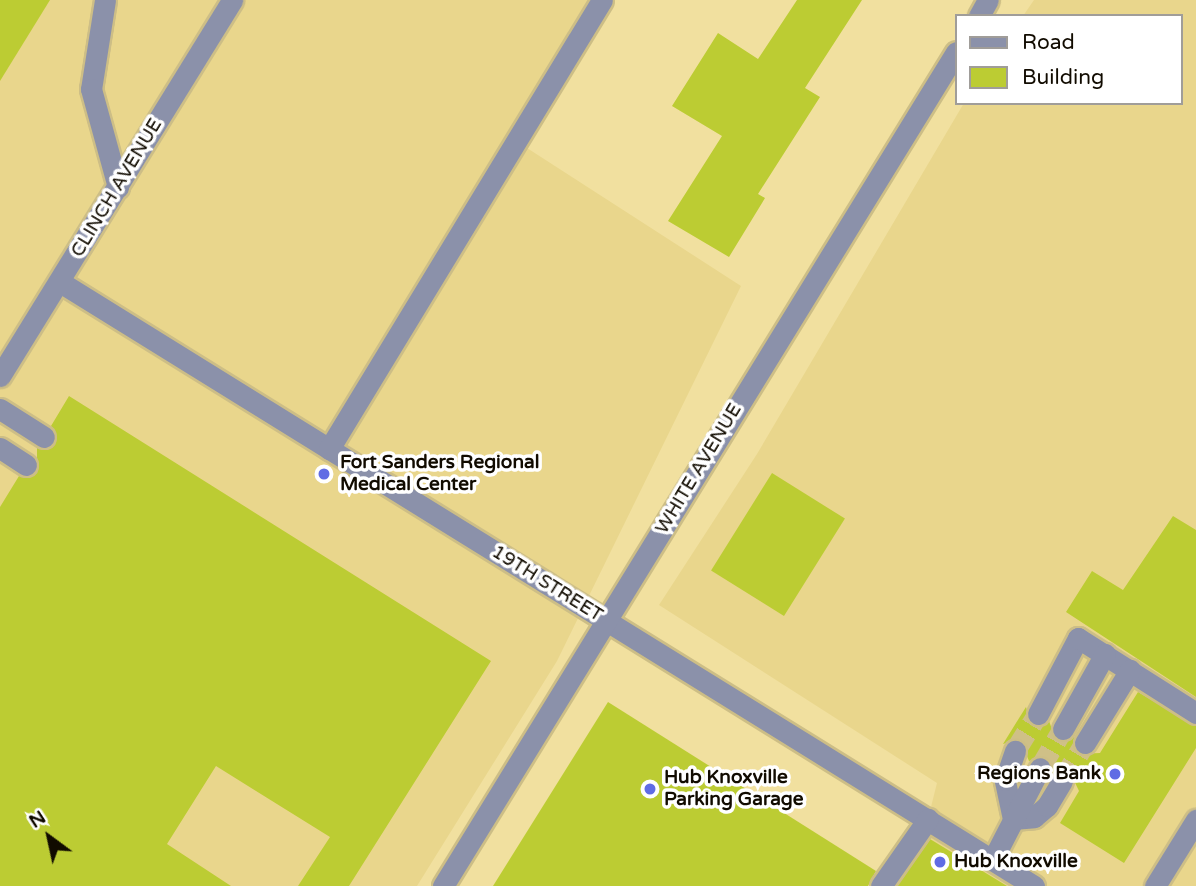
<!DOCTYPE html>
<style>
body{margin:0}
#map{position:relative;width:1196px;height:886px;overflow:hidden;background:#f1e09f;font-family:"Varela Round",sans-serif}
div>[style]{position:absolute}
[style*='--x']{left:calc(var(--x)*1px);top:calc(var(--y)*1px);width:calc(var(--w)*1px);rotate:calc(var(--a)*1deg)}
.built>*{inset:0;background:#e9d68c}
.building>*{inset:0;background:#bccc33;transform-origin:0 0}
.minor-tunnel>*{height:21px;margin-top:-10.5px;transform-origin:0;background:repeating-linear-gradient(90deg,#cfc087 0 21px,transparent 0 31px)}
.roads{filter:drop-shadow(2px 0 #cdbe86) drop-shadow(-2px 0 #cdbe86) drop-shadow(0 2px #cdbe86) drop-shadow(0 -2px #cdbe86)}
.minor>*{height:21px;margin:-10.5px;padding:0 10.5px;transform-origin:10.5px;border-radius:10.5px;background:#8b91aa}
.dots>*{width:19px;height:19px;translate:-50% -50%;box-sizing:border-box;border:4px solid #fff;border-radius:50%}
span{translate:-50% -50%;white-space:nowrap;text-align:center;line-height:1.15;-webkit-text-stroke:7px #fff;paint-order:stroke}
.street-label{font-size:19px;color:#110b00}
.poi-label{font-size:19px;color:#110b00;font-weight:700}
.left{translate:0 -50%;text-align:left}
.right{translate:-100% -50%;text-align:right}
.legend{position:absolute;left:955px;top:14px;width:228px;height:91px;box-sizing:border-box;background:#fff;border:2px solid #a09d99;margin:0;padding:9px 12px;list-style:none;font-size:21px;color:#110b00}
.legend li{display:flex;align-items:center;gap:14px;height:35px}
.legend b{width:35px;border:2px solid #a09d99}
.north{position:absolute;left:14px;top:802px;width:70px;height:70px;-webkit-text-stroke:5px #fff;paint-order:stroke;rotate:327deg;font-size:19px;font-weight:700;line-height:28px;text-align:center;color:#110b00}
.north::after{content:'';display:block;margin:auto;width:24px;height:32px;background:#110b00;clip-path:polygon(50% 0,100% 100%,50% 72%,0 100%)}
</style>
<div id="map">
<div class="built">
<div style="clip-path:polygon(0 0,592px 0,507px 135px,741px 286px,557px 661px,417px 886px,0 886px)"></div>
<div style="clip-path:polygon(1034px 0,1196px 0,1196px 886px,884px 886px,928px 819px,937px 783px,659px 605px,757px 454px,964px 103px,1180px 103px,1180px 16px,1023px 16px)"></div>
</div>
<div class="building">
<div style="clip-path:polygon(0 0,50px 0,0 81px)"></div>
<div style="clip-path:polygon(797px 0,862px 0,805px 88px,820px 97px,758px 194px,765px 198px,729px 257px,668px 221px,722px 136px,672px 106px,718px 33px,758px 59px)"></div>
<div style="clip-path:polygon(69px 396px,491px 661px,349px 886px,298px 886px,330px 837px,216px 766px,167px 844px,231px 886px,0 886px,0 507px,19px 476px,37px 472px,37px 448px,55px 443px,51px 426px)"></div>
<div style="left:772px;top:473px;width:86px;height:115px;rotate:32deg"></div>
<div style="clip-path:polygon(1173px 516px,1196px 530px,1196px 697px,1066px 612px,1092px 571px,1123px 590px)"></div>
<div style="clip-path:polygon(1138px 692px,1196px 726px,1196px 748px,1124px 863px,1060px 823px,1079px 791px,1069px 770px,1052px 773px,1045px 756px,1029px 761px,1020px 739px,1003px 744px,1026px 707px,1031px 725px,1049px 721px,1056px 740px,1074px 736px,1078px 754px,1100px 753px)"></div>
<div style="clip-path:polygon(608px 702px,876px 871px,868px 886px,493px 886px)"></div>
<div style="clip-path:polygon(930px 839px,1007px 886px,897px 886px)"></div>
</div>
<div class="minor-tunnel">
<div style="--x:1015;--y:751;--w:44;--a:-58.1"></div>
<div style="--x:1040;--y:768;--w:45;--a:-59.5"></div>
<div style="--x:1062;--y:781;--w:44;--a:-58.8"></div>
</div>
<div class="roads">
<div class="minor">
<div style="--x:105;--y:0;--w:90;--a:98.9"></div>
<div style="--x:91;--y:89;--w:102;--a:74.6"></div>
<div style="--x:979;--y:16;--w:18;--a:-61"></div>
<div style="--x:60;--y:282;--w:1146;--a:31.8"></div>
<div style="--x:0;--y:376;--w:442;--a:-58.3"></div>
<div style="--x:0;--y:409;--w:52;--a:32.5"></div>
<div style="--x:0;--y:448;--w:31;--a:33"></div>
<div style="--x:329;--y:449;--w:525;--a:-58.7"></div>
<div style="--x:1038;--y:714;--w:86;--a:-62.2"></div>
<div style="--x:1078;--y:638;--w:140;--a:32.4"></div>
<div style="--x:1063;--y:729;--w:86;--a:-60.8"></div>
<div style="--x:1085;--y:743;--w:86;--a:-58.3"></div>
<div style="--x:1013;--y:819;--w:40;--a:-102"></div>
<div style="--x:1005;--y:780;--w:31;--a:-71"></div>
<div style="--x:1013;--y:819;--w:21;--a:-5"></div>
<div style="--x:1034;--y:817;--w:17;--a:-40"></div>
<div style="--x:1047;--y:806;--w:29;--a:-59"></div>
<div style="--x:993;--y:859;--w:102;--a:-62.7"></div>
<div style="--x:443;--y:886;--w:979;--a:-58.4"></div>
<div style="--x:881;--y:886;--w:82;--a:-55"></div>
<div style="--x:1155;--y:886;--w:78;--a:-58.2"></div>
</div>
</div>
<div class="dots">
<div style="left:324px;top:474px;background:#606ce4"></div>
<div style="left:1115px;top:774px;background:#606ce4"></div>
<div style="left:650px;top:789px;background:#606ce4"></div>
<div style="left:940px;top:862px;background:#606ce4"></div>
</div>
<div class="street-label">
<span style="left:117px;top:188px;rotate:-59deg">CLINCH AVENUE</span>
<span style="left:699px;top:469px;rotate:-59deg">WHITE AVENUE</span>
<span style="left:547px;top:584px;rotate:32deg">19TH STREET</span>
</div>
<div class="poi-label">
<span class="left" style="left:340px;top:474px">Fort Sanders Regional<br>Medical Center</span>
<span class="right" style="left:1101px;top:774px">Regions Bank</span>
<span class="left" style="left:664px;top:789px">Hub Knoxville<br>Parking Garage</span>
<span class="left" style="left:954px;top:862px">Hub Knoxville</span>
</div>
<ul class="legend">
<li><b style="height:9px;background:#8b91aa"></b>Road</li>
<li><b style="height:19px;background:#bccc33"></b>Building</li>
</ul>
<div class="north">N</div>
</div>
